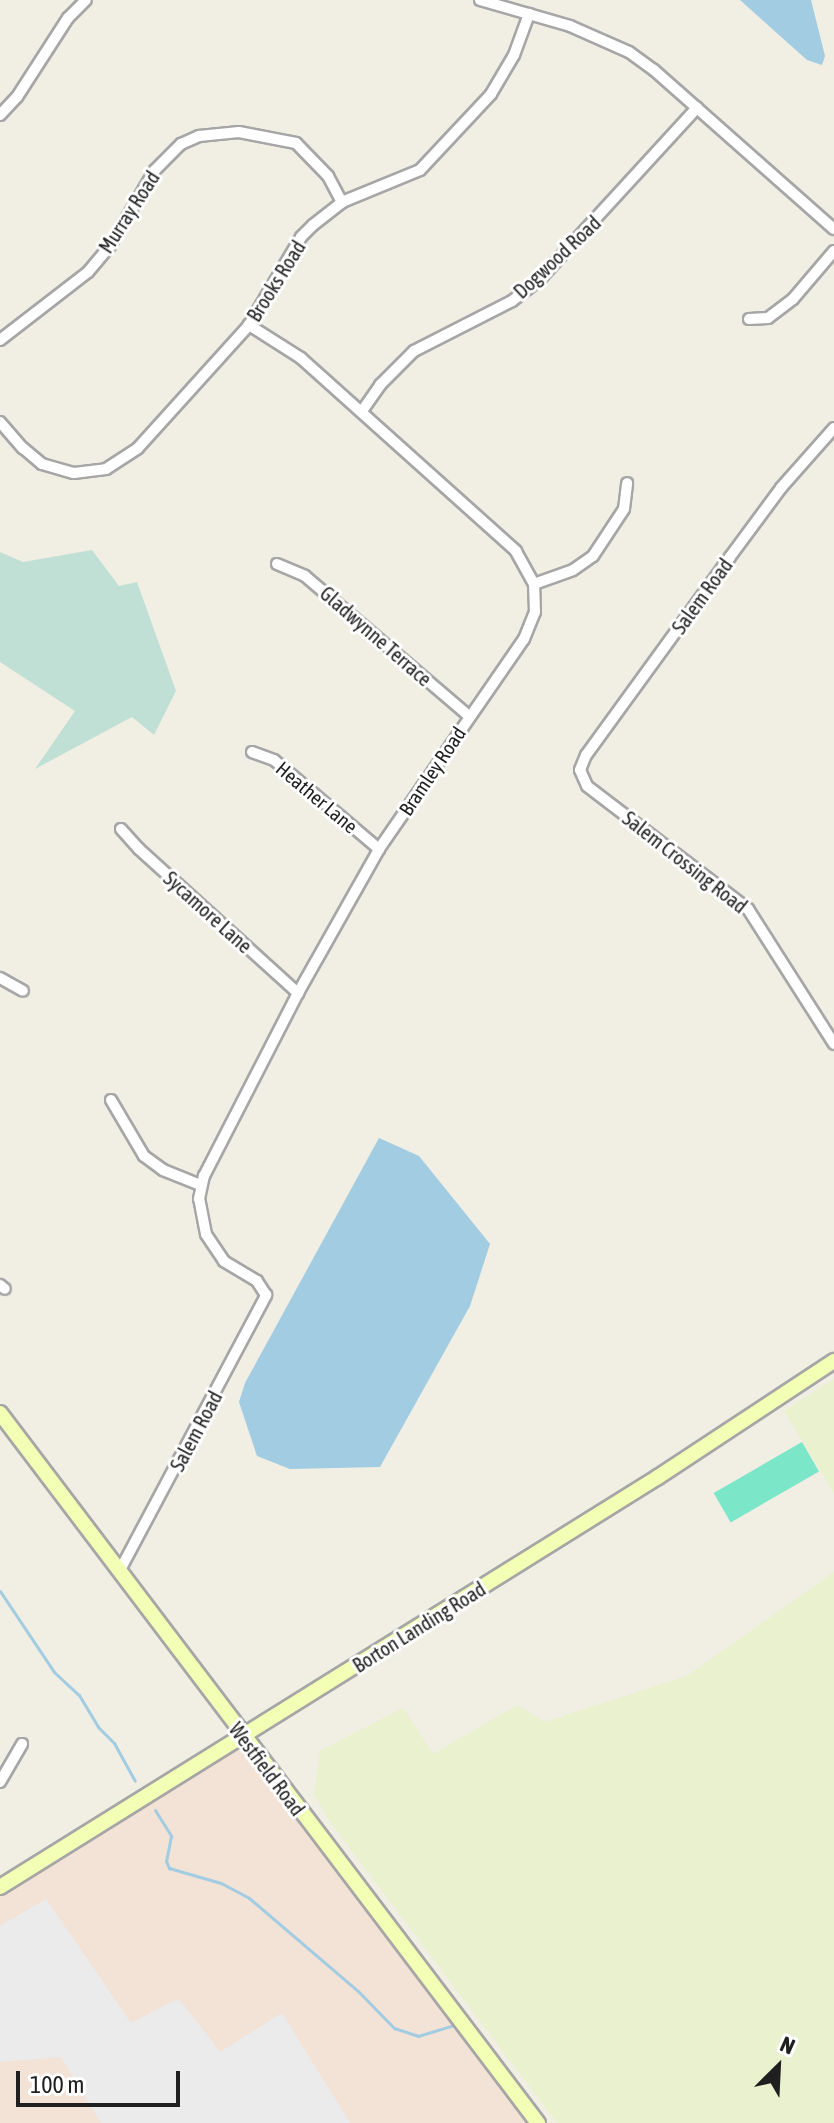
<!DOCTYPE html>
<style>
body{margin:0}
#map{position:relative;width:834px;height:2123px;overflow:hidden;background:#f1eee4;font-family:"Asap Condensed",sans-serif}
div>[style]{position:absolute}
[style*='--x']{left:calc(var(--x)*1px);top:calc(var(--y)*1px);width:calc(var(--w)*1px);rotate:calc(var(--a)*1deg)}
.military>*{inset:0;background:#f3e2d6}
.farmland>*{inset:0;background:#eaf1ce}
.wetland>*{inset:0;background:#c0e0d5}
.pitch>*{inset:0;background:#7ce6c9;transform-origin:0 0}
.parking>*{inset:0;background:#ebebeb}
.water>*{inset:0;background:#a1cce2}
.stream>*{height:3px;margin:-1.5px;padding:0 1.5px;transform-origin:1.5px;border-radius:1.5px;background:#a1cce2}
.roads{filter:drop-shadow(2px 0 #a6a6a6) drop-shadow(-2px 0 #a6a6a6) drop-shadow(0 2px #a6a6a6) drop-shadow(0 -2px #a6a6a6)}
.street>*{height:10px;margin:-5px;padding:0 5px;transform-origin:5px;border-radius:5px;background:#fff}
.secondary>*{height:14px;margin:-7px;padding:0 7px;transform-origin:7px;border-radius:7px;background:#f2ffb4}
span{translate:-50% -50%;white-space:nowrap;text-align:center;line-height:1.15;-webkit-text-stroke:6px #fff;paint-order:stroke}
.street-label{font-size:20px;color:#1f1f1f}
.north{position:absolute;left:738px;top:2027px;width:80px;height:80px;-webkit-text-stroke:6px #fff;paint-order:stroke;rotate:24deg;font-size:22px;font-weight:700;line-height:32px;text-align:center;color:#1f1f1f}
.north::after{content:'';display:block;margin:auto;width:28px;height:36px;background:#1f1f1f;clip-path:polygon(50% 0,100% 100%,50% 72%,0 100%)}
.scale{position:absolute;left:16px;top:2071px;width:164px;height:36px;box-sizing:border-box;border:4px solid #1f1f1f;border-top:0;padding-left:10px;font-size:24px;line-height:28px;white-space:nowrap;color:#1f1f1f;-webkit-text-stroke:6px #fff;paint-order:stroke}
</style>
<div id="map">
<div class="military">
<div style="clip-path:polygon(243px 1738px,532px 2123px,0 2123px,0 1887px)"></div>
</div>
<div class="farmland">
<div style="clip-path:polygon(834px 1379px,834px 1493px,784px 1411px)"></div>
<div style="clip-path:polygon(834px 1572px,834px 2123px,557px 2123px,330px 1822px,314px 1794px,320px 1751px,403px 1708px,433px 1754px,518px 1705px,544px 1722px,687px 1676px)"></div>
</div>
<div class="wetland">
<div style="clip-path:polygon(92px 550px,119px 586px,137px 582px,176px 691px,154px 735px,132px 717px,35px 769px,75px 711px,0 662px,0 552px,23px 562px)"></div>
</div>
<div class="pitch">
<div style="left:802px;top:1442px;width:34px;height:102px;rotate:60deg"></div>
</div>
<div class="parking">
<div style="clip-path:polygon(46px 1899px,131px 2023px,173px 2001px,180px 2000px,220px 2052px,282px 2013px,350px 2123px,101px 2123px,61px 2057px,0 2062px,0 1926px)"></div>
</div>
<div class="water">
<div style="clip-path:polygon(740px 0,811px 0,825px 56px,822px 65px,807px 60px)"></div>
<div style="clip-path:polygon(379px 1138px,419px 1156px,490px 1244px,470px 1306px,380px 1467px,290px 1469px,257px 1456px,239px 1402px,245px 1383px)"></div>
</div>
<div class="stream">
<div style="--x:0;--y:1591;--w:97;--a:56.3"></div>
<div style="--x:54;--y:1672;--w:34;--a:43"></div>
<div style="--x:79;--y:1695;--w:37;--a:59"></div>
<div style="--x:98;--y:1727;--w:23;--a:45"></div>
<div style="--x:114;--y:1743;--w:43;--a:61.1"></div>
<div style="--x:155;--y:1810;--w:31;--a:58"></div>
<div style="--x:171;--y:1836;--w:25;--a:101"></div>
<div style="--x:166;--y:1861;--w:8;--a:67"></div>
<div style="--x:169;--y:1868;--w:54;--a:16.1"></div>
<div style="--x:221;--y:1883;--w:32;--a:28"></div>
<div style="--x:249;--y:1898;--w:143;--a:40.5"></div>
<div style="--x:358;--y:1991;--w:52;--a:45.8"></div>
<div style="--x:394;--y:2028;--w:25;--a:18"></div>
<div style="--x:418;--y:2036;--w:39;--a:-17"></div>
</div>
<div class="roads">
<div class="street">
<div style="--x:480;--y:0;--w:94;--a:16.1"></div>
<div style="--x:570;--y:26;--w:64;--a:23.8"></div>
<div style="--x:629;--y:52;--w:31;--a:36"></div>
<div style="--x:654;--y:70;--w:240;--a:41.5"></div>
<div style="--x:0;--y:115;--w:25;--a:-47"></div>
<div style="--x:17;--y:97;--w:94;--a:-57.2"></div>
<div style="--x:68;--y:18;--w:25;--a:-45"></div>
<div style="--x:749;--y:319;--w:19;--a:-3"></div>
<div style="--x:768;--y:318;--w:31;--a:-37"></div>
<div style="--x:793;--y:299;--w:63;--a:-49.5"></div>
<div style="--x:0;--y:340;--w:111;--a:-37.7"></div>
<div style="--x:88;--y:272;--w:34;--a:-50"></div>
<div style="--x:110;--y:246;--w:88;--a:-59.4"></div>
<div style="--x:155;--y:170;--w:37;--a:-45"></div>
<div style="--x:181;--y:144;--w:20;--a:-24"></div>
<div style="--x:199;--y:136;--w:40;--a:-5.7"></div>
<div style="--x:239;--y:132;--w:58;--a:10.9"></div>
<div style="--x:296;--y:143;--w:46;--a:45.9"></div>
<div style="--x:328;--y:176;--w:30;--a:62"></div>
<div style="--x:362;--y:411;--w:32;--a:-55"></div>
<div style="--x:380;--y:385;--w:48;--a:-45"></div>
<div style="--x:414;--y:351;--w:110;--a:-27"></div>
<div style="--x:512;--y:301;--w:37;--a:-38"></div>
<div style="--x:541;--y:278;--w:231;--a:-47.5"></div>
<div style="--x:0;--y:422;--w:35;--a:49"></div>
<div style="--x:23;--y:448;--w:25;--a:40"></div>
<div style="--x:42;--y:464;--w:33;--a:16"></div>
<div style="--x:74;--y:473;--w:32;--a:-7"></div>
<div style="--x:106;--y:469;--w:38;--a:-33"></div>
<div style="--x:138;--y:448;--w:166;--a:-47.9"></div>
<div style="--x:249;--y:325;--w:102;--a:-59.4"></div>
<div style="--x:301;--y:237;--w:17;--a:-45"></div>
<div style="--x:313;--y:225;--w:37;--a:-38"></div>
<div style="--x:342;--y:202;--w:84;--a:-22.3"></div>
<div style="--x:420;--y:170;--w:104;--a:-46.9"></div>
<div style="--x:491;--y:94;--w:45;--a:-59.5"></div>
<div style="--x:514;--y:55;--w:44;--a:-69.9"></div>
<div style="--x:834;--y:428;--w:80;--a:131.5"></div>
<div style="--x:781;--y:488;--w:86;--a:126.5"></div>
<div style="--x:730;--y:557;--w:245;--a:126"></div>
<div style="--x:586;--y:755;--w:16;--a:112"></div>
<div style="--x:580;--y:770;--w:17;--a:66"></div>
<div style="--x:587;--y:786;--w:203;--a:37.4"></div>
<div style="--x:748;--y:909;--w:160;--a:57.5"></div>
<div style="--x:277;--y:564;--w:30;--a:23"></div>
<div style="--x:305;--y:576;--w:216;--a:40.5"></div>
<div style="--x:534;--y:584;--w:41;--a:-19.7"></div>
<div style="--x:573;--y:570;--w:24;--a:-35"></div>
<div style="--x:593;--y:556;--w:56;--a:-56.6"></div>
<div style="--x:624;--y:509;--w:26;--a:-83"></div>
<div style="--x:252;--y:752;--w:23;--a:20"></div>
<div style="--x:274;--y:760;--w:138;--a:40.3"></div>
<div style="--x:121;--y:829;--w:27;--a:48"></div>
<div style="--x:139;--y:849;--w:215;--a:42.2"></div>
<div style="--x:0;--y:978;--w:26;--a:29"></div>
<div style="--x:111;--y:1100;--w:65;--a:59.5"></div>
<div style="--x:144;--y:1156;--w:24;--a:36"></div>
<div style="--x:163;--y:1170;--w:40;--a:22"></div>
<div style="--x:0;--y:1285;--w:6;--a:39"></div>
<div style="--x:119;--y:1572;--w:314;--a:-62"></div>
<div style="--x:266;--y:1295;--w:17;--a:-123"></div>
<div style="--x:257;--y:1281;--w:39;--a:-149"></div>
<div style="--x:224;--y:1261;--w:32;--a:-124"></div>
<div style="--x:206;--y:1234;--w:36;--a:-101"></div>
<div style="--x:199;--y:1199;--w:24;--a:-78"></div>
<div style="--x:204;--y:1176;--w:206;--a:-62.8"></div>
<div style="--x:298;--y:993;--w:165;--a:-60.6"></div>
<div style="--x:379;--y:849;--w:255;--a:-55.4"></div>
<div style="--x:524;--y:639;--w:29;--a:-68"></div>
<div style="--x:535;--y:612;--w:28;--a:-92"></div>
<div style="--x:534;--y:584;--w:38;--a:-119"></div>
<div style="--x:516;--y:551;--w:289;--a:-138.1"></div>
<div style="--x:301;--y:358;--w:62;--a:-147.6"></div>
<div style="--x:0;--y:1782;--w:44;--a:-59.9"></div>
</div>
<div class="secondary">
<div style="--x:0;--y:1413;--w:891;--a:52.85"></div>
<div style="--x:0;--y:1887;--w:775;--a:-31.93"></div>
<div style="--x:658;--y:1477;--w:211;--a:-33.4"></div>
</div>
</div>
<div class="street-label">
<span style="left:129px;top:212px;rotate:-57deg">Murray Road</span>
<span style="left:557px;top:257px;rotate:-43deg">Dogwood Road</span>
<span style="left:276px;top:281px;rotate:-58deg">Brooks Road</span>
<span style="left:702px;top:596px;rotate:-54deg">Salem Road</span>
<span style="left:376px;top:636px;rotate:41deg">Gladwynne Terrace</span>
<span style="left:432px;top:771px;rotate:-56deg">Bramley Road</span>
<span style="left:317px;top:797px;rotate:40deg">Heather Lane</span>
<span style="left:685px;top:862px;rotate:38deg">Salem Crossing Road</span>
<span style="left:208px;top:912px;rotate:42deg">Sycamore Lane</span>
<span style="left:196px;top:1431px;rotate:-62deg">Salem Road</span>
<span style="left:419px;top:1627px;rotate:-32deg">Borton Landing Road</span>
<span style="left:267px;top:1769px;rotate:53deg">Westfield Road</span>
</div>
<div class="north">N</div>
<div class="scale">100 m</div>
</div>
